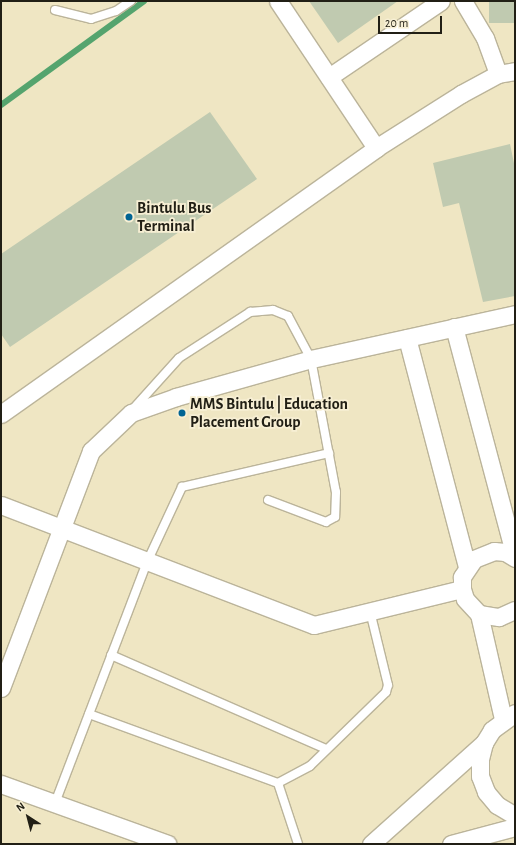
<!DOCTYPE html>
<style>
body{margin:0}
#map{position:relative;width:516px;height:845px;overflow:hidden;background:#f7efd4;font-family:"Alegreya Sans",sans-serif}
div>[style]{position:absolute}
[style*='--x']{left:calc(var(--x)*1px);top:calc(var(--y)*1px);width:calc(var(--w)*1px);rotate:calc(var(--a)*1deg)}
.built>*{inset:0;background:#efe6c3;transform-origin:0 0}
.stream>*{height:6px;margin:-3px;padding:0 3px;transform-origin:3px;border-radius:3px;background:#55a46e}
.building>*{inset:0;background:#c0cab0;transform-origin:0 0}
.roads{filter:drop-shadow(1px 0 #bbb49a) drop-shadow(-1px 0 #bbb49a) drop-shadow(0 1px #bbb49a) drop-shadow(0 -1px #bbb49a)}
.lane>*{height:8px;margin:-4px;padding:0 4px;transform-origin:4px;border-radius:4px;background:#fff}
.street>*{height:17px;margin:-8.5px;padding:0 8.5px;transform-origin:8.5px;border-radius:8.5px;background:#fff}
.dots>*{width:11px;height:11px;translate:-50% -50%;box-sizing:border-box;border:2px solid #f7efd4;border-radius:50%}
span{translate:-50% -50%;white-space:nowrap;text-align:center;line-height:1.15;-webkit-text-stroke:3.5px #f7efd4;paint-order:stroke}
.poi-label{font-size:16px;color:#211f15;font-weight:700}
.left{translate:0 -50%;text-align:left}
.frame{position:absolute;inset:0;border:2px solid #211f15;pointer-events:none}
.north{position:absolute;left:8px;top:797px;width:40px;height:40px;-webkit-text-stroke:3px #f7efd4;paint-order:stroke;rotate:324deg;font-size:11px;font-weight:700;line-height:16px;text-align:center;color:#211f15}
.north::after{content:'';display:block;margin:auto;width:14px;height:18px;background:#211f15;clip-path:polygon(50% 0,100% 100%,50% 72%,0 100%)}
.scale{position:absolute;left:378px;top:16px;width:64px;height:18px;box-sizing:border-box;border:2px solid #211f15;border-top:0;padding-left:5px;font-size:12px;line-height:14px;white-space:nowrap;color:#211f15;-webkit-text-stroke:3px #f7efd4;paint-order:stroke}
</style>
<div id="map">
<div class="built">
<div style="left:1px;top:1px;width:514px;height:843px"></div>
</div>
<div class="stream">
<div style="--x:1;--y:105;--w:177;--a:-36"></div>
</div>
<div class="building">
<div style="clip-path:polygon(309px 1px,398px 1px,338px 43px)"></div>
<div style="left:489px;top:1px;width:26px;height:22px"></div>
<div style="clip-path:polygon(210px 112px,257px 179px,10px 347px,1px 334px,1px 254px)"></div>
<div style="clip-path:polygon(510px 144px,515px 168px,515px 296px,483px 302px,459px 203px,443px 207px,433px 163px)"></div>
</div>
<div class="roads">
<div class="lane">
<div style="--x:55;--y:10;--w:37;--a:14"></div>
<div style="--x:91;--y:19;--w:26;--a:-18"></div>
<div style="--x:116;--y:11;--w:18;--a:-34"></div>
<div style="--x:134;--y:408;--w:67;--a:-48"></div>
<div style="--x:179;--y:358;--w:85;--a:-32.9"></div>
<div style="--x:250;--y:312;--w:23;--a:-5"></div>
<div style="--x:273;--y:310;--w:16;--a:22"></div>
<div style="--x:288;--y:316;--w:49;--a:61.9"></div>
<div style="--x:311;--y:359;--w:135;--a:79.4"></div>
<div style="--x:336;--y:492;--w:25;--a:92"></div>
<div style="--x:335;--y:517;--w:10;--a:151"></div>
<div style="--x:326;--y:522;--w:62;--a:-159.2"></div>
<div style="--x:111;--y:655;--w:235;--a:23.6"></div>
<div style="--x:89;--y:714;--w:201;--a:20.1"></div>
<div style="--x:278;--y:783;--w:36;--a:-28"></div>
<div style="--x:310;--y:766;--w:106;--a:-44.2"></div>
<div style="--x:386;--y:692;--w:7;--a:-74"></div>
<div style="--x:388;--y:685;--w:76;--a:-103.7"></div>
<div style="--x:278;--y:783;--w:64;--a:71.8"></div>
<div style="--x:55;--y:803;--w:258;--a:-69.1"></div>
<div style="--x:147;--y:562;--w:83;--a:-65"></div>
<div style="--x:182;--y:487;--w:151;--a:-13"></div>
</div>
<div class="street">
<div style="--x:278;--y:1;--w:177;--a:56.3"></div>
<div style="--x:463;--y:1;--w:43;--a:59.3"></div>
<div style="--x:485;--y:38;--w:38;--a:70"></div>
<div style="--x:329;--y:77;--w:135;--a:-34.2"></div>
<div style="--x:454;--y:327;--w:238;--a:75.1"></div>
<div style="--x:407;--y:338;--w:237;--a:75.3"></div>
<div style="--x:1;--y:414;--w:460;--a:-35.3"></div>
<div style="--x:376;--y:148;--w:101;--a:-32.4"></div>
<div style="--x:461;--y:94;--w:42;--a:-28.4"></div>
<div style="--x:498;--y:74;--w:17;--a:-10"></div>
<div style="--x:1;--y:505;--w:335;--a:21"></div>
<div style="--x:314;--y:625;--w:152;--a:-13.7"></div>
<div style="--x:515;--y:558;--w:12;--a:-149"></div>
<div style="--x:505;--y:552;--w:11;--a:-175"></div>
<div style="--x:494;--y:551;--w:22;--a:158"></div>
<div style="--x:474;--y:559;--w:22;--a:124"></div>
<div style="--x:462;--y:577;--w:12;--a:90"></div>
<div style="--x:462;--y:589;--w:10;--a:73"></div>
<div style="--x:465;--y:599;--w:21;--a:47"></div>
<div style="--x:479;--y:614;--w:20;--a:9"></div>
<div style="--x:499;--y:617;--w:17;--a:-24"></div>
<div style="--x:479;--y:614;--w:108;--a:77.1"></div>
<div style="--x:1;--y:688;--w:254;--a:-69.2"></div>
<div style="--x:91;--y:451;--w:55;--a:-43.5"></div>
<div style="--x:131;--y:413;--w:48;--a:-19.6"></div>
<div style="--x:176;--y:397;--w:140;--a:-15.7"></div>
<div style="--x:311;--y:359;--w:209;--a:-12.4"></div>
<div style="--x:515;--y:713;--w:29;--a:144"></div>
<div style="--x:492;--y:730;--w:15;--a:122"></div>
<div style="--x:484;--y:743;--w:16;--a:104"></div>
<div style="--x:480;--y:759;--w:17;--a:90"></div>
<div style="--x:480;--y:776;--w:17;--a:69"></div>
<div style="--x:486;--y:792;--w:17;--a:50"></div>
<div style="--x:497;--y:805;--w:21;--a:31"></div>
<div style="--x:1;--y:784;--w:177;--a:19.8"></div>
<div style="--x:371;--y:844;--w:152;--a:-41.8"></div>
<div style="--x:451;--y:844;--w:66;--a:-14.9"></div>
</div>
</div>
<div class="dots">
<div style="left:129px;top:217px;background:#006493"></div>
<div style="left:182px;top:413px;background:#006493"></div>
</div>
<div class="poi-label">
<span class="left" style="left:137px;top:217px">Bintulu Bus<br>Terminal</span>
<span class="left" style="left:190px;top:413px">MMS Bintulu | Education<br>Placement Group</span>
</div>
<div class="frame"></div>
<div class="north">N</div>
<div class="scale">20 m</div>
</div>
